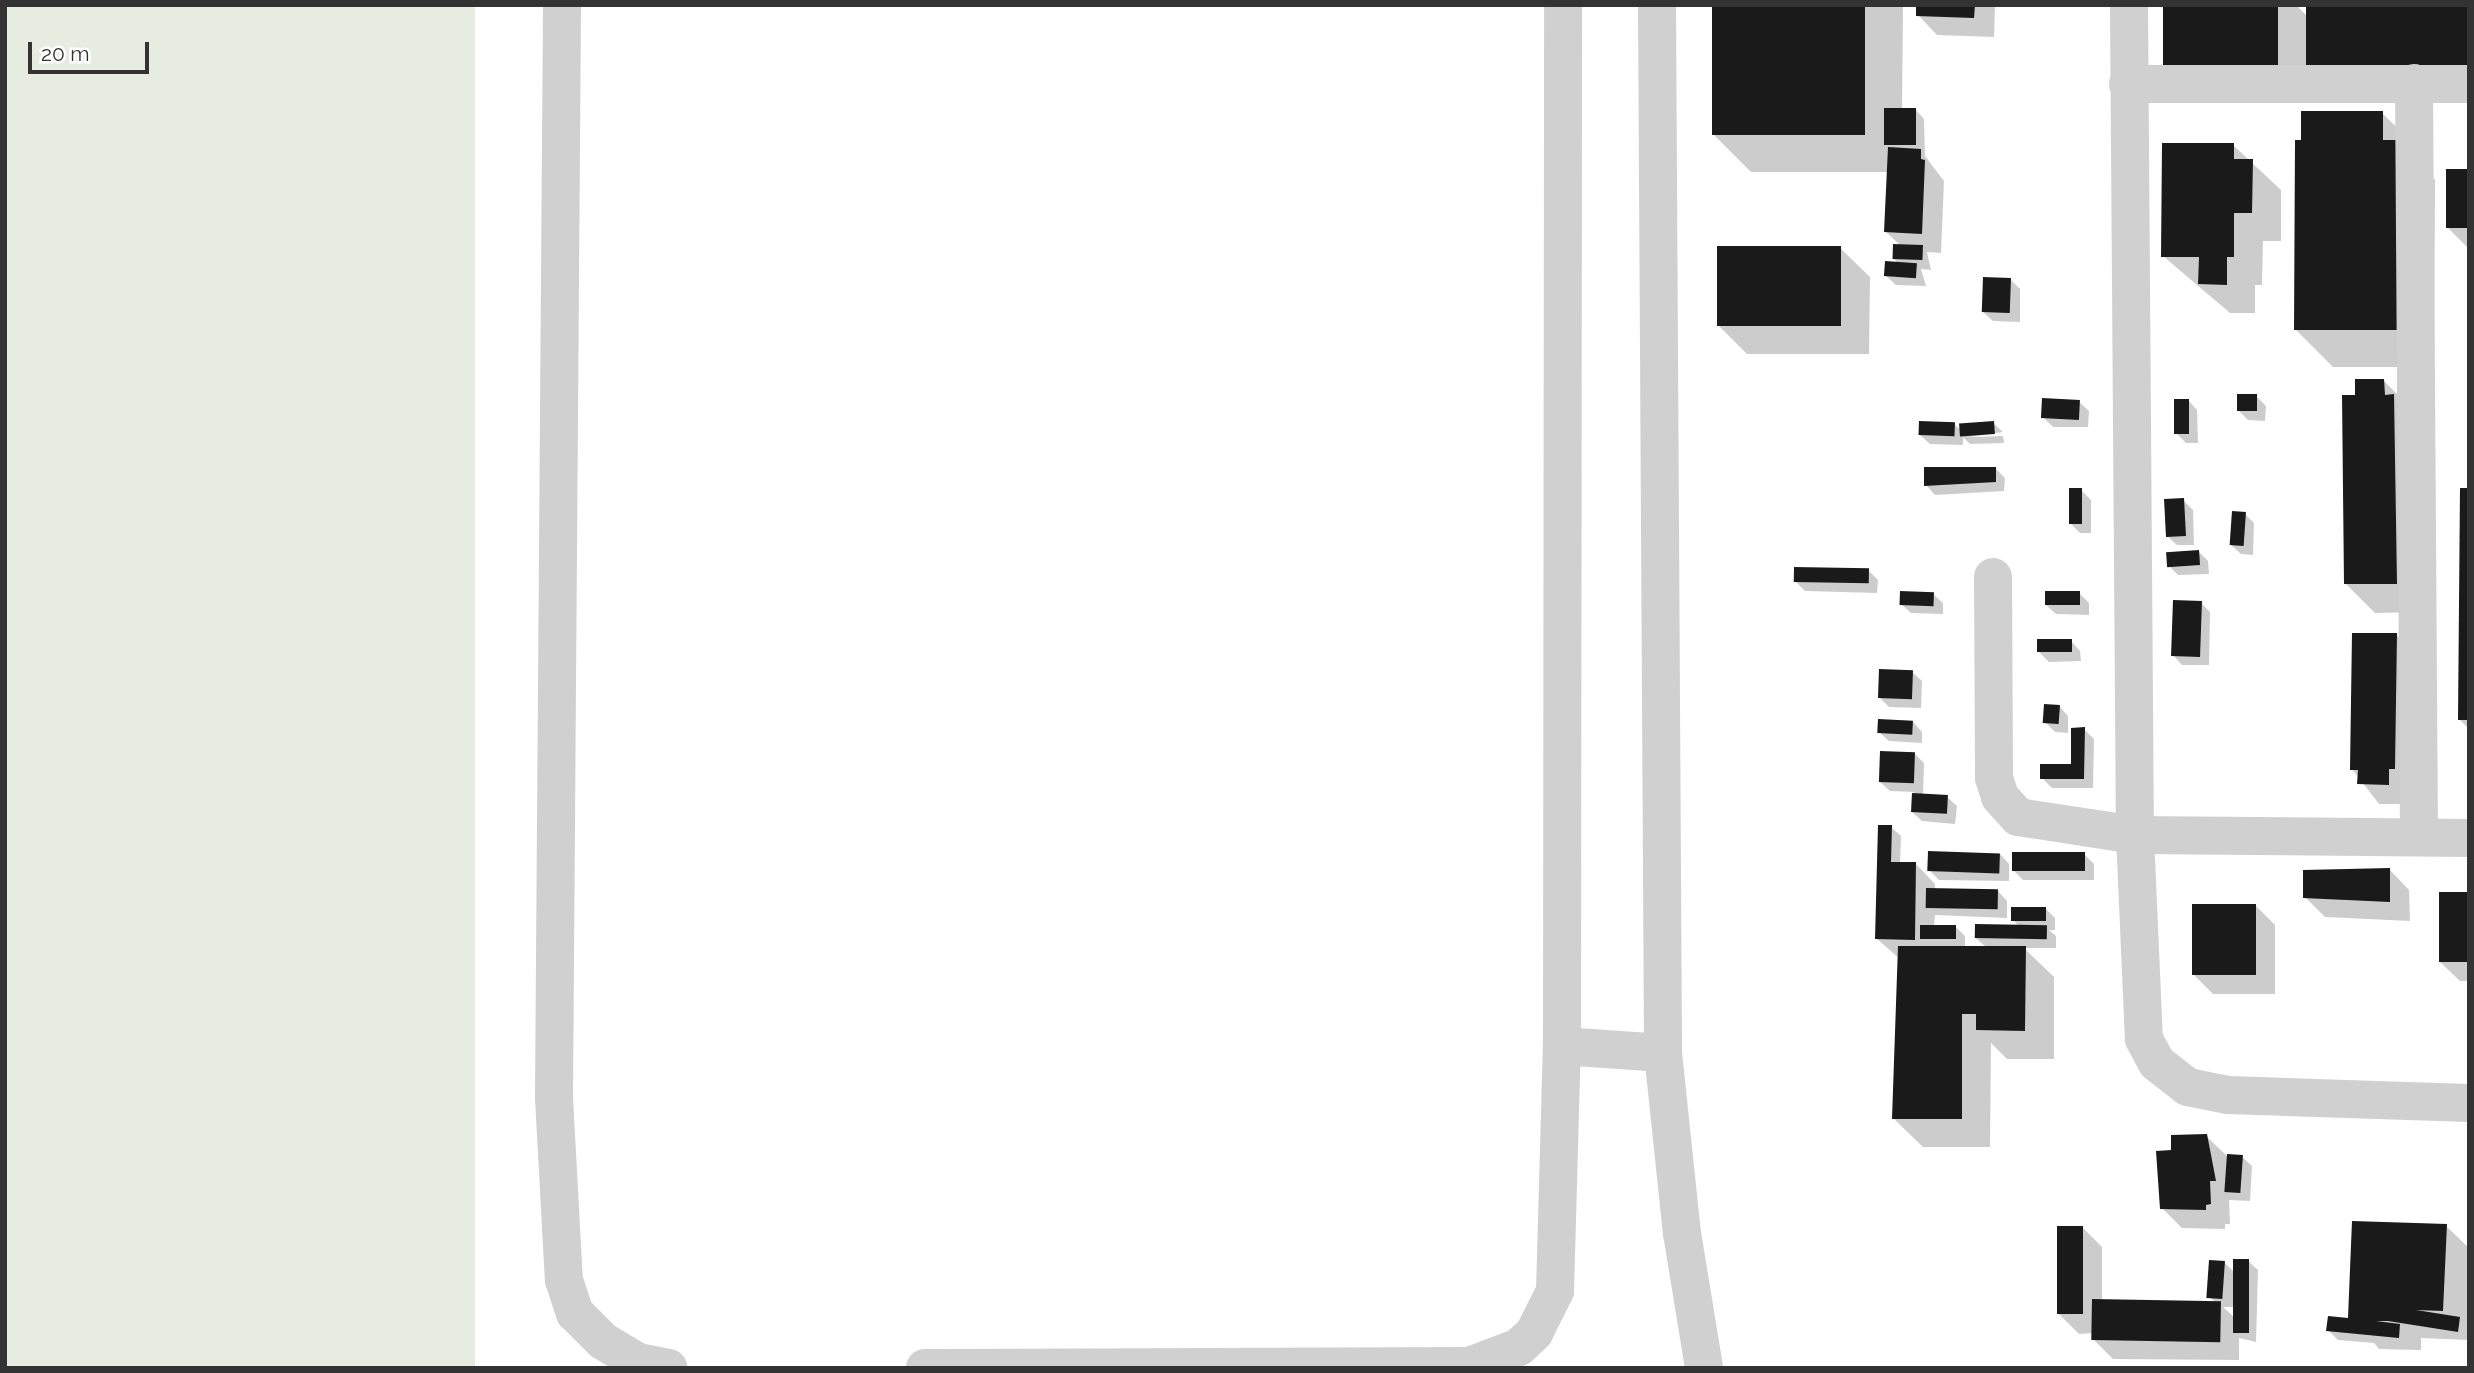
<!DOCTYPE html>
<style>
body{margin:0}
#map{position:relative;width:2474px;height:1373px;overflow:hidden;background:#fff;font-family:Raleway,sans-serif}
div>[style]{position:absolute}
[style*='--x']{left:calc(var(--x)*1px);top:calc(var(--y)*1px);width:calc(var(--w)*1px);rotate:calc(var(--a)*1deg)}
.green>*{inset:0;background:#e6ecdf;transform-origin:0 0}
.shadow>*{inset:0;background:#0003}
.building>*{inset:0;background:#1a1a1a;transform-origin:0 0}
.minor>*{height:38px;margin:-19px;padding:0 19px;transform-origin:19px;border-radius:19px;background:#d0d0d0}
span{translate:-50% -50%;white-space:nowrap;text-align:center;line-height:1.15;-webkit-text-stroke:7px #fff;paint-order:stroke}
.frame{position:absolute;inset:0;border:7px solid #333;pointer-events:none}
.scale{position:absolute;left:28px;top:42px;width:121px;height:32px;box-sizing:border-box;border:4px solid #333;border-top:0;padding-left:9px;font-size:21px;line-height:24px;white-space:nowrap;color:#333;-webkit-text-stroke:5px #fff;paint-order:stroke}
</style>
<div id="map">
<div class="green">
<div style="left:5px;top:5px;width:470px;height:1363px"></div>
</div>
<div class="shadow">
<div style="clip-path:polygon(1714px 5px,1903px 5px,1902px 111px,1915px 109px,1924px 119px,1925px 156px,1944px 181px,1941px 253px,1927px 252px,1931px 270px,1921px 269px,1926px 286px,1896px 285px,1886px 276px,1899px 264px,1894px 259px,1901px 246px,1886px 232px,1889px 172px,1751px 172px,1713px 134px)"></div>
<div style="clip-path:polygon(1918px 5px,1995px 5px,1994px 37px,1937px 35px,1918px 15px)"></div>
<div style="clip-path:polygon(2165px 5px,2296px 5px,2308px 17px,2307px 94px)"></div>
<div style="clip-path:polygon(2382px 113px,2420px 150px,2420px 165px,2435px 180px,2434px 367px,2333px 367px,2295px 329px)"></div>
<div style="clip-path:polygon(2233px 145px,2281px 190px,2281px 241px,2263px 241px,2262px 285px,2255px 285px,2255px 313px,2230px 313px,2163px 256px)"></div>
<div style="clip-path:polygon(2469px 171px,2469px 248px,2468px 248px,2448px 228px)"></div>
<div style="clip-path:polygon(1840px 248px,1870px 277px,1869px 354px,1747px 354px,1718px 325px)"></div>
<div style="clip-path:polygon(2010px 279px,2020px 289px,2020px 322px,1993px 321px,1983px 312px)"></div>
<div style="clip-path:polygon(2384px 381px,2413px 410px,2425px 612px,2375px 613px,2346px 584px,2357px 397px)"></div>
<div style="clip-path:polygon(2256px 396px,2266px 406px,2265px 421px,2248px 420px,2238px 410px)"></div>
<div style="clip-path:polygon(2188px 400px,2197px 410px,2198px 443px,2186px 443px,2176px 433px)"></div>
<div style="clip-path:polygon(2079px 402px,2089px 411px,2088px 427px,2053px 427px,2043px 417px)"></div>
<div style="clip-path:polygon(1993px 423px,2003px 432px,1968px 437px,2003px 436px,2004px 443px,1970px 444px,1963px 437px,1963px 445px,1930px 444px,1920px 435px,1954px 424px,1961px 430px)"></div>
<div style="clip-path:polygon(1995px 468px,2005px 478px,2004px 491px,1935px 495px,1926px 485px)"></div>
<div style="clip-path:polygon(2469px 489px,2469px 729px,2459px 719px)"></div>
<div style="clip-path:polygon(2081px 490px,2091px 500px,2091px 533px,2080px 533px,2070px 523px)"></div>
<div style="clip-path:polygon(2183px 500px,2193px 510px,2194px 545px,2177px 545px,2167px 536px)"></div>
<div style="clip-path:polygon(2245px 514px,2254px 523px,2253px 555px,2241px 554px,2231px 545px)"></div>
<div style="clip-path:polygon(2199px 552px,2208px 561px,2209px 574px,2178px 575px,2168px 565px)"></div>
<div style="clip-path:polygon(1868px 570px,1878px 580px,1877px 593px,1805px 591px,1796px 582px)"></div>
<div style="clip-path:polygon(2079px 593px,2089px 603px,2089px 615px,2056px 614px,2046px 605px)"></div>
<div style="clip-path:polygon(1933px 594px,1943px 603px,1943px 614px,1911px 613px,1901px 604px)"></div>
<div style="clip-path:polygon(2201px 603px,2210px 612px,2209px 665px,2182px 665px,2173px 655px)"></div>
<div style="clip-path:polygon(2397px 635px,2416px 655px,2408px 804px,2379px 804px,2352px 769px)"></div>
<div style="clip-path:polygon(2071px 641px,2080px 651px,2081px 661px,2049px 662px,2039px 652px)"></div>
<div style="clip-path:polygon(1912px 672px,1922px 681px,1921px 708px,1889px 707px,1880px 698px)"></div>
<div style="clip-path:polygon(2059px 706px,2068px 716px,2068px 733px,2055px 732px,2045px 722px)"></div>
<div style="clip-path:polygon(1913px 722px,1922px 732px,1922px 743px,1889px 741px,1879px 732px)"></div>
<div style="clip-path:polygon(2084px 729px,2094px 739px,2093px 788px,2052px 788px,2042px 778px,2072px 766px)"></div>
<div style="clip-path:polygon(1915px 754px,1924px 763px,1923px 795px,1947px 797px,1957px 806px,1955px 824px,1922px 821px,1912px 812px,1914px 792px,1890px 791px,1880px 782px)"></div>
<div style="clip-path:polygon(1891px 827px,1901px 836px,1900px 864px,1916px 864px,1935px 884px,1935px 890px,1998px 891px,2007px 901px,2007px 918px,1935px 915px,1934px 926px,1955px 926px,1965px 936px,1965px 948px,1987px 948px,1976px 938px,2019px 926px,2013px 920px,2045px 908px,2055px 918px,2055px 930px,2049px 930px,2056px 936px,2056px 948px,2024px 948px,2054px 977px,2054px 1059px,2007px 1059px,1991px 1043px,1990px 1147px,1923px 1147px,1893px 1118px,1900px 959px,1877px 939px)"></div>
<div style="clip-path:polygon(2000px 854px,2009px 864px,2009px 881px,1939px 880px,1929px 870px)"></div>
<div style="clip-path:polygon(2084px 854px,2094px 864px,2094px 880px,2023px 880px,2013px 870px)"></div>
<div style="clip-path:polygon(2390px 870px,2409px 890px,2410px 921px,2325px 917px,2305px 897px)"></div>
<div style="clip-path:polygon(2469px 894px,2469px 981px,2460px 981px,2440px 962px)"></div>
<div style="clip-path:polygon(2255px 905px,2275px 925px,2275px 994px,2213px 994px,2193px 974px)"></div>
<div style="clip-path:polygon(2206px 1136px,2227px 1156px,2242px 1157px,2252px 1166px,2250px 1201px,2229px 1200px,2230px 1224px,2225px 1224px,2225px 1229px,2182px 1228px,2162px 1208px,2173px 1152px)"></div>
<div style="clip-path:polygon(2446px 1226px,2469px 1248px,2469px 1340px,2421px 1338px,2421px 1350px,2379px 1349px,2374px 1343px,2338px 1340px,2328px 1330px,2350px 1320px)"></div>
<div style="clip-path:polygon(evenodd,2082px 1227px,2102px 1247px,2102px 1301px,2216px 1303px,2210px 1297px,2224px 1262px,2234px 1272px,2248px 1261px,2258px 1270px,2256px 1342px,2239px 1338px,2239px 1360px,2113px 1359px,2093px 1339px,2093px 1333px,2079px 1334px,2059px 1314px,2082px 1227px,2223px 1307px,2234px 1307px,2234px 1317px,2223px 1307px)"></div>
</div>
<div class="building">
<div style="left:1712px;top:5px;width:153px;height:130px"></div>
<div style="clip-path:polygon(1916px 5px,1975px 5px,1974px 18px,1916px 16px)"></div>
<div style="left:2163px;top:5px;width:115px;height:61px"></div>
<div style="left:2306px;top:5px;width:163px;height:61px"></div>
<div style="left:1916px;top:108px;width:37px;height:32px;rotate:90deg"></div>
<div style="clip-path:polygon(2301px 111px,2383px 111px,2383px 140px,2398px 140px,2397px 330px,2294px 330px,2295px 140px,2301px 140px)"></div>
<div style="clip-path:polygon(2162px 143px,2234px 143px,2234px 159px,2253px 159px,2252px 213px,2234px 213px,2234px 257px,2227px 257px,2227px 285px,2198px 284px,2199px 257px,2161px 257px)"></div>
<div style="clip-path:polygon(1888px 147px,1921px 149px,1921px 159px,1925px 160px,1922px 234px,1884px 232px)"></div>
<div style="left:2469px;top:169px;width:59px;height:23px;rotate:90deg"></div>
<div style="left:1893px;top:244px;width:30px;height:15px;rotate:2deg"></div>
<div style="left:1717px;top:246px;width:124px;height:80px"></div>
<div style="left:1885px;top:261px;width:32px;height:15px;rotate:4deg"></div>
<div style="left:1983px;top:277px;width:28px;height:35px;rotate:2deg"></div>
<div style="clip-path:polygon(2355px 379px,2384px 379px,2385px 395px,2394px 394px,2397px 584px,2344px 584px,2342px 395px,2355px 395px)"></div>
<div style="left:2237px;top:394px;width:20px;height:17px"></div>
<div style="left:2042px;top:398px;width:38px;height:20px;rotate:3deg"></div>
<div style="left:2174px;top:399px;width:15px;height:35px"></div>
<div style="left:1919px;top:421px;width:36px;height:14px;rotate:2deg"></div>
<div style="left:1994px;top:421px;width:13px;height:35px;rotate:86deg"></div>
<div style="clip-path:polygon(1924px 467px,1996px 467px,1996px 482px,1924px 486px)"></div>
<div style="left:2082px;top:488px;width:36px;height:13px;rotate:90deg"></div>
<div style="clip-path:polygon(2460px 488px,2469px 488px,2469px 720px,2458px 720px)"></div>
<div style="left:2184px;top:498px;width:38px;height:20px;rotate:87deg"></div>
<div style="left:2232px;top:511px;width:14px;height:34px;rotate:4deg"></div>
<div style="left:2199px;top:550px;width:15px;height:33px;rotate:86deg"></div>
<div style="left:1794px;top:567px;width:75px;height:15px;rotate:1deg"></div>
<div style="left:1900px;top:591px;width:34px;height:14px;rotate:2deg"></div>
<div style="left:2045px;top:591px;width:35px;height:14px"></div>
<div style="left:2173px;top:600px;width:29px;height:56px;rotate:2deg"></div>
<div style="clip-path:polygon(2352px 633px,2397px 633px,2395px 769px,2389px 769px,2389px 785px,2357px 784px,2358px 770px,2350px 770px)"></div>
<div style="left:2072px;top:639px;width:13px;height:35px;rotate:90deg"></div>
<div style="left:1879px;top:669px;width:34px;height:29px;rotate:2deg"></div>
<div style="left:2044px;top:704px;width:16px;height:19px;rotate:4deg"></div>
<div style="left:1878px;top:719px;width:35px;height:14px;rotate:3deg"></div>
<div style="clip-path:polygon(2085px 727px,2084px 779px,2040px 779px,2040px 764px,2071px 764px,2071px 728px)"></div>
<div style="left:1880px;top:751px;width:35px;height:31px;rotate:2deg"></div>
<div style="left:1912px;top:793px;width:36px;height:19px;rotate:3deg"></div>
<div style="clip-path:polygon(1878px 825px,1892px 825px,1891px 862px,1916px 862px,1915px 940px,1875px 939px)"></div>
<div style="left:1928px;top:851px;width:72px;height:20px;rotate:2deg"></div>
<div style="left:2012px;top:852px;width:73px;height:19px"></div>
<div style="clip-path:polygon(2390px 868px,2390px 902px,2303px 898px,2303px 870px)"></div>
<div style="left:1926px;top:888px;width:72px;height:20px;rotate:1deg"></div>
<div style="left:2439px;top:892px;width:30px;height:70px"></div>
<div style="left:2192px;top:904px;width:64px;height:71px"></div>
<div style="left:2011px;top:907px;width:35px;height:14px"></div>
<div style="left:1975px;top:924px;width:72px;height:14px;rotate:1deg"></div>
<div style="left:1920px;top:925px;width:36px;height:14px"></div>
<div style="clip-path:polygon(1898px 946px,2026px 946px,2025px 1031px,1976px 1030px,1976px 1014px,1962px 1014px,1962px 1119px,1892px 1119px)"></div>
<div style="clip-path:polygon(2207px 1134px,2216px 1181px,2210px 1181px,2211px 1204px,2206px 1205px,2206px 1210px,2160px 1209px,2156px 1151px,2171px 1150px,2171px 1135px)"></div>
<div style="left:2227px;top:1154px;width:16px;height:38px;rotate:4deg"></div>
<div style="clip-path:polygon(2352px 1221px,2447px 1224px,2443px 1311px,2416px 1310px,2460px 1317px,2458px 1332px,2388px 1321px,2376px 1321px,2400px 1324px,2399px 1338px,2326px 1331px,2328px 1316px,2348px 1318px)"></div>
<div style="left:2057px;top:1226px;width:26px;height:88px"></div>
<div style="left:2233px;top:1259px;width:16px;height:74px"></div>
<div style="left:2209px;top:1260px;width:16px;height:38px;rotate:4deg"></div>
<div style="left:2092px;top:1299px;width:129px;height:41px;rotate:1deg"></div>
</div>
<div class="minor">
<div style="--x:562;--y:5;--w:1093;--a:90.42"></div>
<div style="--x:554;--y:1098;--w:182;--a:86.9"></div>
<div style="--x:564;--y:1280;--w:35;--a:72"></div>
<div style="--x:575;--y:1313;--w:40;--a:45"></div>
<div style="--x:603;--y:1341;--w:41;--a:31"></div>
<div style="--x:638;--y:1362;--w:31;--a:11"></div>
<div style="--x:1657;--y:5;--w:1048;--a:89.67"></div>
<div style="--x:1663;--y:1053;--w:181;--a:84"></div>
<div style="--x:1682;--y:1233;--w:137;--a:80.7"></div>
<div style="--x:2129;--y:5;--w:830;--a:89.59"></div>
<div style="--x:2135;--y:835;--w:204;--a:87.5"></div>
<div style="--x:2144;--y:1039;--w:27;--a:62"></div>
<div style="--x:2157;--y:1063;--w:39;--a:38"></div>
<div style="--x:2188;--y:1087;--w:41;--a:11.3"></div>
<div style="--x:2228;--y:1095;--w:241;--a:1.9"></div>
<div style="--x:2414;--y:83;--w:754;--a:89.62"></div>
<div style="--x:2128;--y:84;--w:341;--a:0"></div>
<div style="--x:1993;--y:577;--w:201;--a:89.7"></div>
<div style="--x:1994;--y:778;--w:20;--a:72"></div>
<div style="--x:2000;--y:797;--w:27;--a:48"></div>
<div style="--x:2018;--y:817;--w:118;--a:8.7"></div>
<div style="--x:2135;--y:835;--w:334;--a:0.5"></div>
<div style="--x:1562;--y:1046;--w:101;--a:4"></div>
<div style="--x:925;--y:1368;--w:544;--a:-0.21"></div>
<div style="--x:1469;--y:1366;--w:53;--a:-20.8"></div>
<div style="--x:1519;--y:1347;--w:21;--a:-43"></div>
<div style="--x:1534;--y:1333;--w:47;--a:-63.4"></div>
<div style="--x:1555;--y:1291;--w:245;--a:-88.4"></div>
<div style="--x:1562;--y:1046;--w:1041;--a:-89.94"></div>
</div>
<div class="frame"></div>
<div class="scale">20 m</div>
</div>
